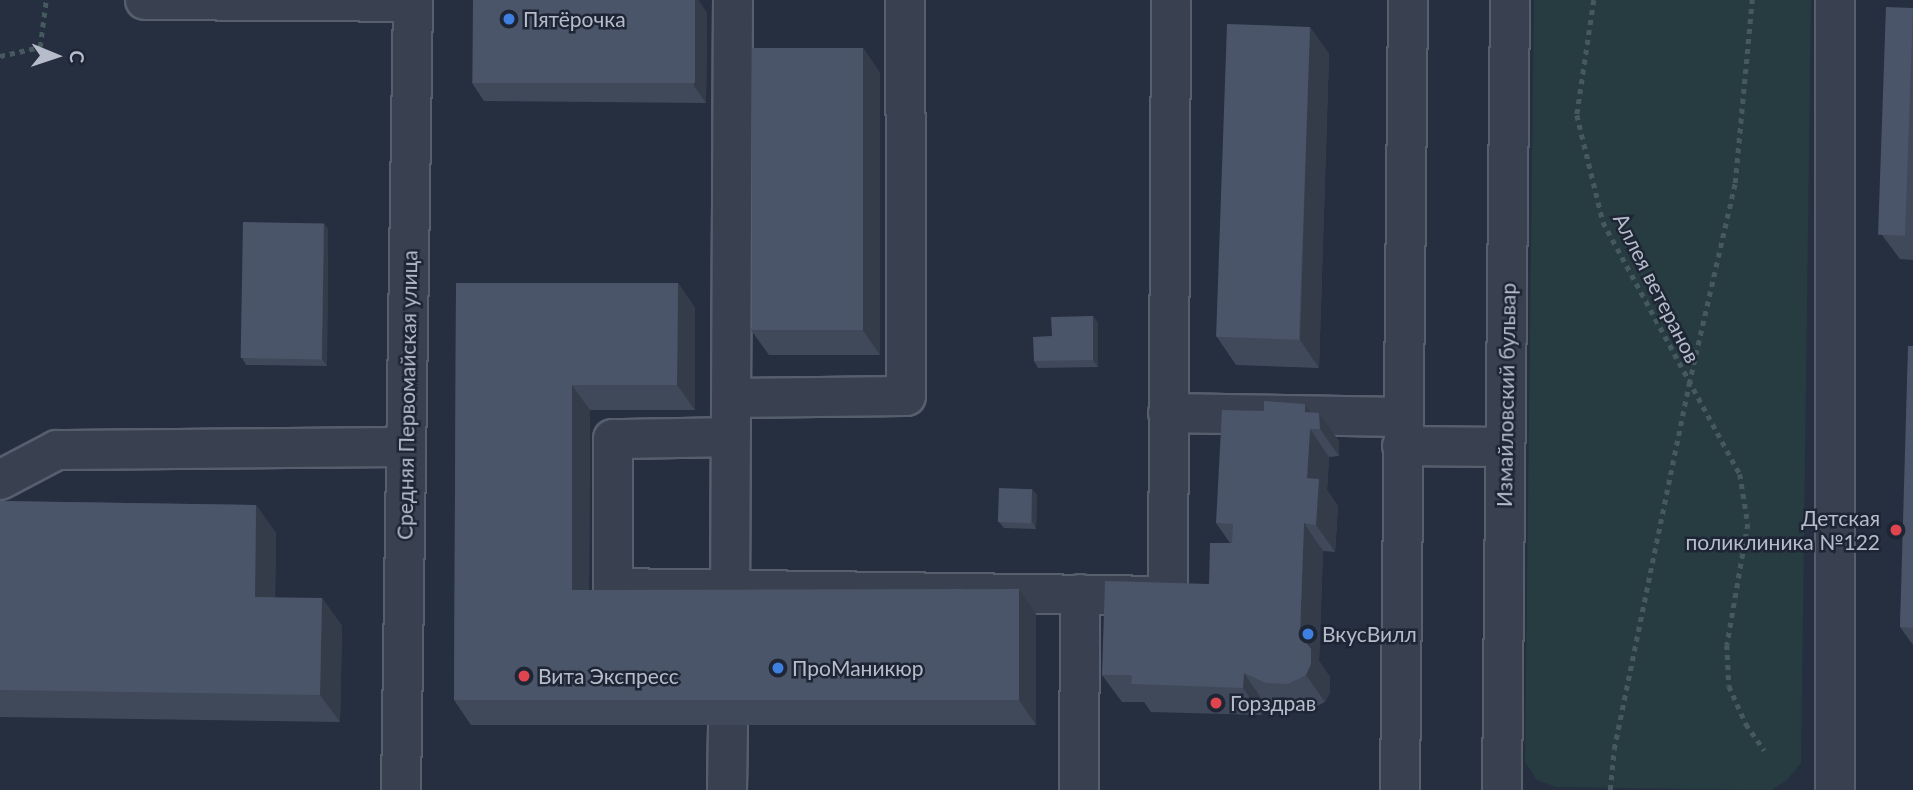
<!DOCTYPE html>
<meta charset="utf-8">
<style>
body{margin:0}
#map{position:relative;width:1913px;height:790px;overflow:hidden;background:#252f40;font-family:Lato,sans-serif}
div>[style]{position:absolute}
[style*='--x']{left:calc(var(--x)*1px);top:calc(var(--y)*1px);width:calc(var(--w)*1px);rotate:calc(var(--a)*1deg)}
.green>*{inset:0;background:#273c41}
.path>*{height:4.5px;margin-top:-2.25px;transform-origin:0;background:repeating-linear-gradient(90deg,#45595e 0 5px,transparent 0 10px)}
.roads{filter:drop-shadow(2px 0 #575f6d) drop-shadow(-2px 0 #575f6d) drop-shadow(0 2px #575f6d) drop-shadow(0 -2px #575f6d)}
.minor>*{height:38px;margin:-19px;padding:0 19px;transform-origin:19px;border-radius:19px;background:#394150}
.wall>*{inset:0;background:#40495a}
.shaded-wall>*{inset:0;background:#343c4a}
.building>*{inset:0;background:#4b5569;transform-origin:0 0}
.dots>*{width:19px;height:19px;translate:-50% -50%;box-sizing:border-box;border:4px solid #1e2635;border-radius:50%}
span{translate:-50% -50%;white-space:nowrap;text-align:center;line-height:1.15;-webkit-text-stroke:5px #1e2635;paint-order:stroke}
.poi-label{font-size:21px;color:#b6bcca}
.left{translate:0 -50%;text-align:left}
.right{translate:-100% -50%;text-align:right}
.street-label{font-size:21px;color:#b6bcca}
.north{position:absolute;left:21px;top:21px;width:70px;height:70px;-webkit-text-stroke:5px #1e2635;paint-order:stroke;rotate:92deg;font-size:19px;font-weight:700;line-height:28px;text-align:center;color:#b6bcca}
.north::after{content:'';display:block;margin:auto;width:24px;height:32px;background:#b6bcca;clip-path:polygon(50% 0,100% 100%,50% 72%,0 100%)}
</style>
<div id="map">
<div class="green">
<div style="clip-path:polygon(1534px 0,1811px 0,1801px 763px,1787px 780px,1771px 790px,1556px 787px,1537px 780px,1525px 762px)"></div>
</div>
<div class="path">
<div style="--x:1594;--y:0;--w:116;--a:98.4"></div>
<div style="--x:1577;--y:115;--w:110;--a:76.3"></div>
<div style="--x:1603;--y:222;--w:287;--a:61.5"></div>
<div style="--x:1740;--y:474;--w:51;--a:80.9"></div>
<div style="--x:1748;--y:524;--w:123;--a:99.8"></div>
<div style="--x:1727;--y:645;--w:41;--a:87.2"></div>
<div style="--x:1729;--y:686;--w:42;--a:65.9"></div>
<div style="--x:1746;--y:724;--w:32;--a:55"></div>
<div style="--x:0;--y:56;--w:41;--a:-12.7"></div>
<div style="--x:40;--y:47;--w:47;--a:-82.7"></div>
<div style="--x:1610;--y:790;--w:41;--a:-84.4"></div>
<div style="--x:1614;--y:749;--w:373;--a:-78.4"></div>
<div style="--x:1689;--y:384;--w:206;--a:-77.1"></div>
<div style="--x:1735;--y:183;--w:184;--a:-84.7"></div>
</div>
<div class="roads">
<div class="minor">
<div style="--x:145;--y:0;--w:268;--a:0.4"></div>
<div style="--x:731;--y:398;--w:175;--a:-0.7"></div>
<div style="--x:906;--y:396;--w:396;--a:-90.1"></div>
<div style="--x:1168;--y:413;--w:235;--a:1"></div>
<div style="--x:731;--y:437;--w:118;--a:179"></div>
<div style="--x:613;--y:439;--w:149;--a:90"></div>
<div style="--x:613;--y:588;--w:555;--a:0.83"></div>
<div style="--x:1168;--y:596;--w:596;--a:-89.71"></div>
<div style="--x:1402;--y:446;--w:103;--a:0.6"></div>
<div style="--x:0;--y:480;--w:64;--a:-27.8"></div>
<div style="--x:57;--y:450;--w:349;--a:-0.5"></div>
<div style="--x:730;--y:610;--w:610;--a:-89.72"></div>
<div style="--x:401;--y:790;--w:790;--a:-89.13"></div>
<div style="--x:727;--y:790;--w:65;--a:-89.1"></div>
<div style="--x:1079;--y:790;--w:196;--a:-89.7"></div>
<div style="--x:1400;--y:790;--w:790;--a:-89.42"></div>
<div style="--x:1502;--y:790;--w:790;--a:-89.42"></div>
<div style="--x:1835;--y:790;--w:790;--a:-90"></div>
</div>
</div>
<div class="wall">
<div style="clip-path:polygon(473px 0,698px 0,707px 13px,706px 103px,484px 101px,472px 83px)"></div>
<div style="clip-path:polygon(1913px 8px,1913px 260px,1900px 259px,1882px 235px)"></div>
<div style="clip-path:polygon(1310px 27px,1329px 54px,1319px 368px,1236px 365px,1217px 337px)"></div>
<div style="clip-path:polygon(863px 48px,880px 73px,880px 355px,769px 355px,751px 330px)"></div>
<div style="clip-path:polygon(328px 229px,327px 366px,246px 365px,242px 358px)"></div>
<div style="clip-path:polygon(456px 283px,678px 283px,695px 308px,695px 410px,590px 410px,589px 590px,1036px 614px,1036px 725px,471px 725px,454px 700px)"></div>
<div style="clip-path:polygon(1093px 316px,1098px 323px,1098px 367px,1038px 368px,1034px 361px,1052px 336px)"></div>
<div style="clip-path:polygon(1913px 346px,1913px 645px,1900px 627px)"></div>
<div style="clip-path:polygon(1312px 413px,1339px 441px,1339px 456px,1329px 457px,1327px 490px,1338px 506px,1335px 552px,1323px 551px,1319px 661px,1330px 677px,1330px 692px,1325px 702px,1307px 711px,1285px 711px,1263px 701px,1262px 715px,1151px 712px,1144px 702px,1122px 702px,1102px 675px,1209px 584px,1230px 543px,1216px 523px)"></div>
<div style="clip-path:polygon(1032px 489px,1037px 495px,1036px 529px,1004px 528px,999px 522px)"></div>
<div style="clip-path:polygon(0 501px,256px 505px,276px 533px,275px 598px,322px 598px,342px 626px,340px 722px,0 717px)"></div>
</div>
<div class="shaded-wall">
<div style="clip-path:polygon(695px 0,698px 0,707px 13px,706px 103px,694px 86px)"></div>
<div style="clip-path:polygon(1310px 27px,1329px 54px,1319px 368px,1300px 340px)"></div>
<div style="clip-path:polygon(863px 48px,880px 73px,880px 355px,863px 330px)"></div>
<div style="clip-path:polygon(324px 223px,328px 229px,327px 366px,322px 359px)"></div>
<div style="clip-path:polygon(678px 283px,695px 308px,695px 410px,677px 385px)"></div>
<div style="clip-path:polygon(1093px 316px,1098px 323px,1098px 367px,1093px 360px)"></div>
<div style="clip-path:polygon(572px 385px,590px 410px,589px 614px,572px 590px)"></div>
<div style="clip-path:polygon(1305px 404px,1319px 424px,1319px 413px,1339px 441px,1339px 456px,1320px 429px,1305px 412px)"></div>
<div style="clip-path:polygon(1310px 429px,1329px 457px,1327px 490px,1338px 506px,1335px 552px,1316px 525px,1307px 478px)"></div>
<div style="clip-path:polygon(1032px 489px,1037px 495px,1036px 529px,1032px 522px)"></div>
<div style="clip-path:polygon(256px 505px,276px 533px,274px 625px,255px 597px)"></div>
<div style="clip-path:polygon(1304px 523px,1323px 551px,1319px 661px,1330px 677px,1330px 692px,1325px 702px,1306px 675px,1300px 634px)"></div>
<div style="clip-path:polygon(1019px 589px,1036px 614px,1036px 725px,1019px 700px)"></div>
<div style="clip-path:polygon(322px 598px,342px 626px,340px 722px,320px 695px)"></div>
<div style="clip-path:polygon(1244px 673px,1263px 701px,1262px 715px,1243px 688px)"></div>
</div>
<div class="building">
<div style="left:473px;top:0;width:222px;height:83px"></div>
<div style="left:1886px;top:7px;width:27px;height:228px;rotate:2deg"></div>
<div style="left:1227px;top:24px;width:83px;height:313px;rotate:2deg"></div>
<div style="left:752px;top:48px;width:111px;height:282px"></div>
<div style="left:243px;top:222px;width:81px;height:136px;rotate:1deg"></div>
<div style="clip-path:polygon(456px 283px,678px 283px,677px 385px,572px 385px,572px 590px,1019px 589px,1019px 700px,454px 700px)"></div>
<div style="clip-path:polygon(1093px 316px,1093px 360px,1034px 361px,1033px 337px,1052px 336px,1051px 317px)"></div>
<div style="clip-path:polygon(1908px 346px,1913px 346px,1913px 628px,1900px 627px)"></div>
<div style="clip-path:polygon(1264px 401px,1305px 404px,1305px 412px,1319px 413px,1320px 429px,1310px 429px,1307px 478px,1319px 479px,1316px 525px,1304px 523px,1300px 634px,1311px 649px,1311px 664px,1306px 675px,1288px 684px,1266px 683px,1244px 673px,1243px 688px,1131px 684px,1132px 675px,1102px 675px,1105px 581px,1209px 584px,1210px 543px,1232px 543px,1233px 524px,1216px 523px,1222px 410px,1264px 411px)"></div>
<div style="left:999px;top:488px;width:33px;height:34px;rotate:2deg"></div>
<div style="clip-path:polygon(0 501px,256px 505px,255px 597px,322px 598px,320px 695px,0 690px)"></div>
</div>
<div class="dots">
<div style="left:509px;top:19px;background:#3f7fe0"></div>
<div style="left:1896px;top:530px;background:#e0444e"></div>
<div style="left:1308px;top:634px;background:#3f7fe0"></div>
<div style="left:778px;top:668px;background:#3f7fe0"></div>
<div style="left:524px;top:676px;background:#e0444e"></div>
<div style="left:1216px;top:703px;background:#e0444e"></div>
</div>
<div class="poi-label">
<span class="left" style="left:523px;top:19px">Пятёрочка</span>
<span class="right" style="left:1880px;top:530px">Детская<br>поликлиника №122</span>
<span class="left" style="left:1322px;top:634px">ВкусВилл</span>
<span class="left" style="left:792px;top:668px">ПроМаникюр</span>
<span class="left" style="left:538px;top:676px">Вита Экспресс</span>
<span class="left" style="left:1230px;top:703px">Горздрав</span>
</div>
<div class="street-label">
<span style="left:1657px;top:288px;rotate:63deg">Аллея ветеранов</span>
<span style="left:407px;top:395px;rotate:-89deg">Средняя Первомайская улица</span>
<span style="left:1506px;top:395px;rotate:-89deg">Измайловский бульвар</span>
</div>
<div class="north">С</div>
</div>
